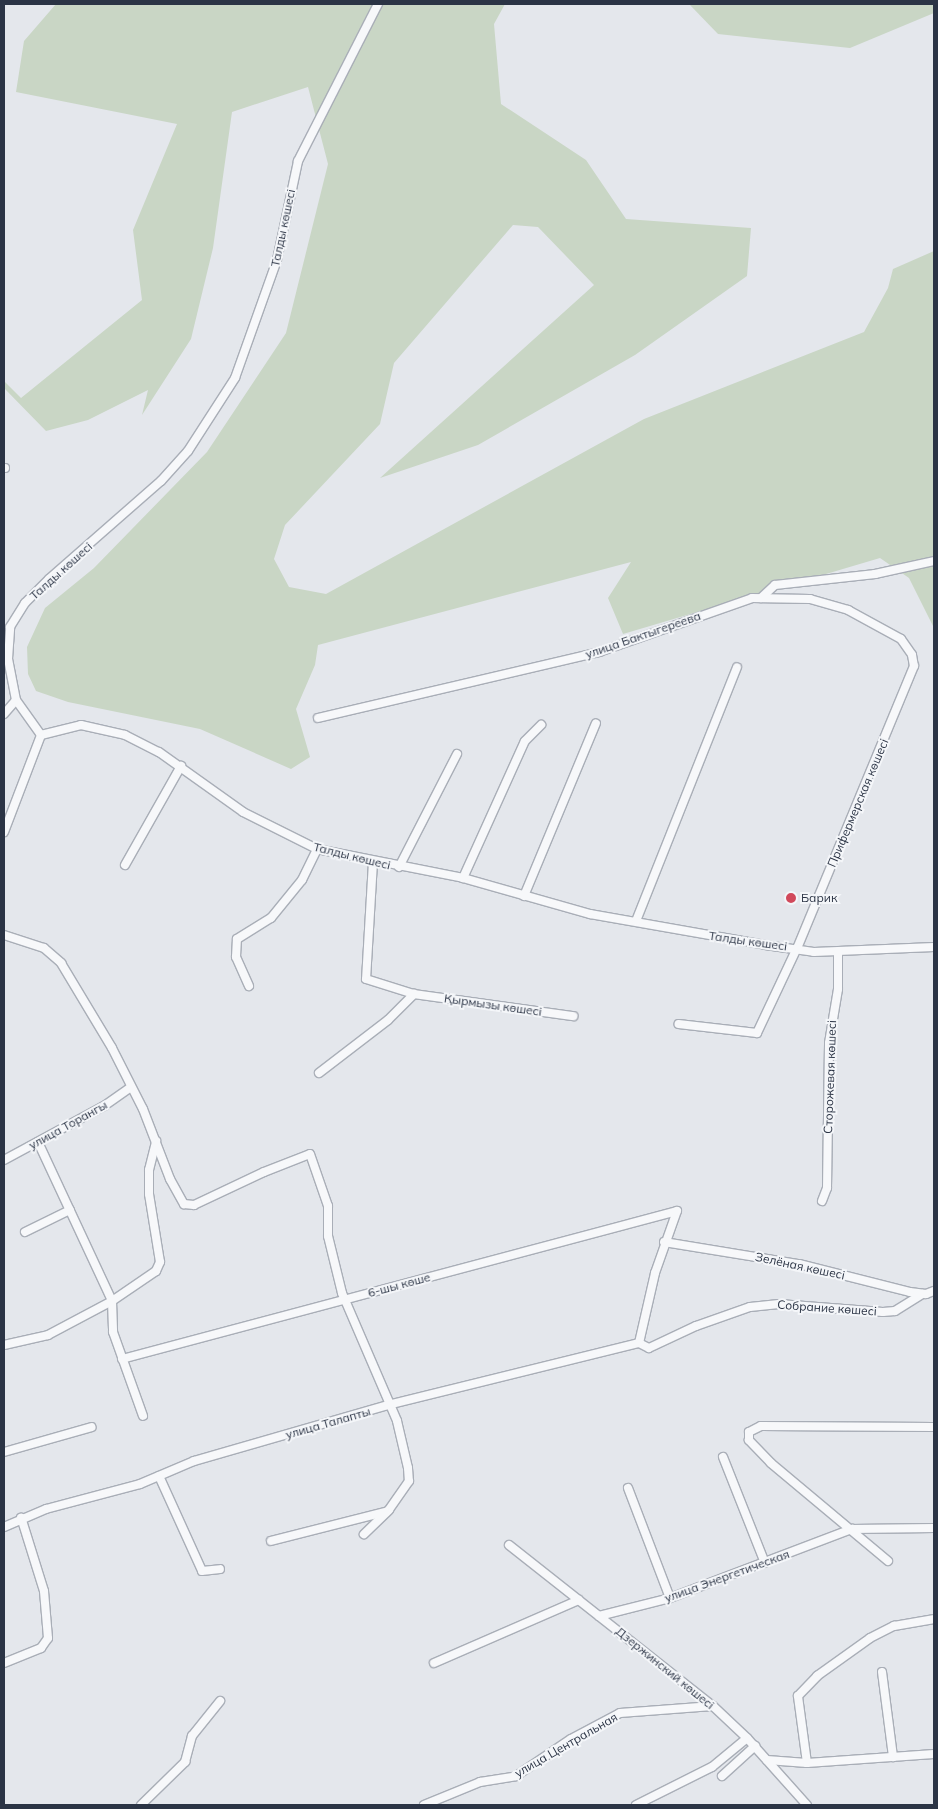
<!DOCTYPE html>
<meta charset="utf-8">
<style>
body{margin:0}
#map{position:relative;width:938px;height:1809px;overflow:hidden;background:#e4e7ec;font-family:Mulish,sans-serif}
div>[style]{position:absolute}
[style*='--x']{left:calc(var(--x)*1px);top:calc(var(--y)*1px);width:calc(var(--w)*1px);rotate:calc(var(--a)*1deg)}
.green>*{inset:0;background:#c9d6c5}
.roads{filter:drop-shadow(1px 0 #a9aeb7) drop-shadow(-1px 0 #a9aeb7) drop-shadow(0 1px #a9aeb7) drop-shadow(0 -1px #a9aeb7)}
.minor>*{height:8px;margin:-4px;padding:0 4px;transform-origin:4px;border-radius:4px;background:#f7f8fa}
.dots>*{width:14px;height:14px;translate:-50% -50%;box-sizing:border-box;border:2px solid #f4f6f9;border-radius:50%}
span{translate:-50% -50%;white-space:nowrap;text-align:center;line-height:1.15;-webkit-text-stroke:4px #f4f6f9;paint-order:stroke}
.street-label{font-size:12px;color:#2b3445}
.poi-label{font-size:12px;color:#2b3445}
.left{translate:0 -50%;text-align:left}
.frame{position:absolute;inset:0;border:5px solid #2b3445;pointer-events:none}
</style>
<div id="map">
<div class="green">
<div style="clip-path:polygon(56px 4px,505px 4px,494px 24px,501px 104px,586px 160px,626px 219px,751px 228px,747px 276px,635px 355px,478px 445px,380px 478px,594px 285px,538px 227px,513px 225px,394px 363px,380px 424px,285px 525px,274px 559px,289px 587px,326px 594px,644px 419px,864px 332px,888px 288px,893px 269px,934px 251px,934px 628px,909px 578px,880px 558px,623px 634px,608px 598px,631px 562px,318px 645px,315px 665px,296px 709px,310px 757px,291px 769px,200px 729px,68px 702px,36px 691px,28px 674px,27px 647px,45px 608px,94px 568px,207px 452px,286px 333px,328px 164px,308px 87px,232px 112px,213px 248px,191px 339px,142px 415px,148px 390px,88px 420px,46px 431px,4px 388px,4px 381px,21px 398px,142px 300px,133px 230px,177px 124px,16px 92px,24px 41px)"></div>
<div style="clip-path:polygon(689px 4px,934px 4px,934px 13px,850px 48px,718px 34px)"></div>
</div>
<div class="roads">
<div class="minor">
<div style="--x:4;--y:468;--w:1;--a:0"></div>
<div style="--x:761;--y:598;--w:19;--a:-43"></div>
<div style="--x:775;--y:585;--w:101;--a:-6.3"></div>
<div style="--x:875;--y:574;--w:60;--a:-12.4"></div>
<div style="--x:4;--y:714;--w:18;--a:-49"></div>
<div style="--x:318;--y:718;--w:289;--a:-13.2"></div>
<div style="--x:599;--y:652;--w:162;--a:-19.4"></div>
<div style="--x:752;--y:598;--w:58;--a:1"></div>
<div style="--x:810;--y:599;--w:40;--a:16"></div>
<div style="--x:848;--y:610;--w:60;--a:28.7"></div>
<div style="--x:901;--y:639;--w:19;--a:55"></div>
<div style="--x:912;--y:655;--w:11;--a:80"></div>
<div style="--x:914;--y:666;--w:305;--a:112.5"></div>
<div style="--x:797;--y:948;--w:94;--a:115.2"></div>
<div style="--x:757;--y:1033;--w:79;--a:-173.4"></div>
<div style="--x:41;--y:735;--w:41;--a:-14"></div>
<div style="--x:81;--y:725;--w:45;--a:12.8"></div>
<div style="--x:125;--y:735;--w:38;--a:27"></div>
<div style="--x:159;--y:752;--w:103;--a:35.5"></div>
<div style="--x:243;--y:812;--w:83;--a:26.6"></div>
<div style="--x:317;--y:849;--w:149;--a:11.2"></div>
<div style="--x:463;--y:878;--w:132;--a:15.8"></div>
<div style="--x:590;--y:914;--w:178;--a:10"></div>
<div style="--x:765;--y:945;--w:49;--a:8.1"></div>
<div style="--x:814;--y:952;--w:120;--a:-2.4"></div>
<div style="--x:41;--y:735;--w:43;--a:-125.5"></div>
<div style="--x:16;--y:700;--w:42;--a:-101"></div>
<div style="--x:8;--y:659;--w:32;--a:-86"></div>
<div style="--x:10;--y:627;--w:28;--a:-58"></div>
<div style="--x:25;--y:603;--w:34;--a:-45"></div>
<div style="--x:49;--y:579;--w:149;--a:-41.2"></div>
<div style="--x:161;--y:481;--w:40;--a:-48"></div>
<div style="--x:188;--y:451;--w:87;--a:-57.2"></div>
<div style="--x:235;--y:378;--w:125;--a:-70.4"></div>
<div style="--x:277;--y:260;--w:101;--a:-78"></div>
<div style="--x:298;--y:161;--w:176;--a:-63"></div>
<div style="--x:4;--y:832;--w:104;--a:-69.1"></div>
<div style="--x:373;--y:862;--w:117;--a:93.4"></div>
<div style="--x:366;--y:979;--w:50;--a:17.4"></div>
<div style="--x:414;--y:994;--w:161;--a:7.9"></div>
<div style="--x:125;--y:865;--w:114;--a:-60.5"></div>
<div style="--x:399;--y:867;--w:127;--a:-62.8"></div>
<div style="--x:463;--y:878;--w:150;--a:-65.7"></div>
<div style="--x:525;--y:741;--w:23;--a:-45"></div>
<div style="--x:524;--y:896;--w:187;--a:-67.4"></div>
<div style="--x:636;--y:921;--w:273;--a:-68.3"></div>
<div style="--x:4;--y:935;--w:42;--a:18"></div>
<div style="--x:44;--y:948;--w:23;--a:41"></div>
<div style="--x:61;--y:963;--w:99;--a:59"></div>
<div style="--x:112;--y:1048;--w:68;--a:63.1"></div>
<div style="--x:143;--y:1109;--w:75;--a:68.9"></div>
<div style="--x:170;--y:1179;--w:29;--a:61"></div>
<div style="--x:184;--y:1204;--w:10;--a:6"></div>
<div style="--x:194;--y:1205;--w:77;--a:-25.2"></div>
<div style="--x:264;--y:1172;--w:49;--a:-21.4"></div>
<div style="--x:310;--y:1154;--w:55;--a:70.9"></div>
<div style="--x:328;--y:1206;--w:30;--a:90"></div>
<div style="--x:328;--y:1236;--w:59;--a:76.2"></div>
<div style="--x:342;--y:1293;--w:139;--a:66.7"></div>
<div style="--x:397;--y:1421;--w:48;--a:76.8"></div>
<div style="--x:408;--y:1468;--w:13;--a:86"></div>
<div style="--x:409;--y:1481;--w:35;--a:125"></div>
<div style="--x:389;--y:1510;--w:35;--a:136"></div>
<div style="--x:249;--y:986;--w:32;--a:-114"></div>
<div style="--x:236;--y:957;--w:18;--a:-87"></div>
<div style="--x:237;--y:939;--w:40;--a:-32"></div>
<div style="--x:271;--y:918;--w:49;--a:-50.8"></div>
<div style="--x:302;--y:880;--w:34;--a:-64"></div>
<div style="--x:319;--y:1073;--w:87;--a:-37.5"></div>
<div style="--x:388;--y:1020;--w:37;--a:-45"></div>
<div style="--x:38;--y:1142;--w:175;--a:65"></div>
<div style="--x:112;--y:1301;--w:53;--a:-34.3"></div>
<div style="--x:156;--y:1271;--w:10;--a:-66"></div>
<div style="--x:160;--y:1262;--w:69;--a:-99.2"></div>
<div style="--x:149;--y:1194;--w:24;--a:-90"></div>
<div style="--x:149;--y:1170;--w:30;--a:-76"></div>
<div style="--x:4;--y:1160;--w:114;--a:-28.4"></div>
<div style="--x:104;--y:1106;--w:33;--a:-35"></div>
<div style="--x:822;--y:1201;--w:14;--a:-69"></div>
<div style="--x:827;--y:1188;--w:145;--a:-89.2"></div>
<div style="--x:829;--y:1043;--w:55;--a:-80.5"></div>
<div style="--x:838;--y:989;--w:37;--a:-90"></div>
<div style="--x:25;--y:1232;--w:50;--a:-26.1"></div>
<div style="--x:664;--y:1242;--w:137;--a:9.3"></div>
<div style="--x:799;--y:1264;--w:114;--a:14.2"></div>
<div style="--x:910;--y:1292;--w:16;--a:7"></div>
<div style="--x:926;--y:1294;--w:9;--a:-21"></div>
<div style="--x:639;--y:1343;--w:11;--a:27"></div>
<div style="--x:649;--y:1348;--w:52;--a:-25.1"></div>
<div style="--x:696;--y:1326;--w:57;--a:-19.4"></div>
<div style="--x:750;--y:1307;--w:29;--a:-6"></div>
<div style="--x:779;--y:1304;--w:104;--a:4.4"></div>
<div style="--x:883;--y:1312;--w:12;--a:-5"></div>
<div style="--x:895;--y:1311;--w:32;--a:-32"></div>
<div style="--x:639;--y:1343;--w:72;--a:-77.1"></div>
<div style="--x:655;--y:1273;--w:66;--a:-70.5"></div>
<div style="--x:4;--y:1345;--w:45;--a:-12.8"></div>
<div style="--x:48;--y:1335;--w:72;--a:-28"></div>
<div style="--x:112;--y:1301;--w:31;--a:88"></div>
<div style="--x:113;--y:1332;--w:89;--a:70.3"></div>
<div style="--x:122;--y:1359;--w:574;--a:-14.93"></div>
<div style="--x:4;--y:1452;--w:91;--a:-15.9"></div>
<div style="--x:723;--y:1457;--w:114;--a:68.4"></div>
<div style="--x:159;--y:1476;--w:104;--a:65.6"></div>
<div style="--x:202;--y:1571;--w:18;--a:-6"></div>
<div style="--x:628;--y:1488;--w:118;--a:69.1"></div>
<div style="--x:4;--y:1527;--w:46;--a:-23.2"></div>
<div style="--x:46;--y:1509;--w:97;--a:-14.9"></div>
<div style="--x:140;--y:1484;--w:59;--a:-23.1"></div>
<div style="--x:194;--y:1461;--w:202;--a:-16.1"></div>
<div style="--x:388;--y:1405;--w:259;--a:-13.9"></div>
<div style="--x:271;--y:1541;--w:118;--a:-14.3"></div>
<div style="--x:509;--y:1545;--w:260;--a:38.3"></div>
<div style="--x:713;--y:1706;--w:47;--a:43.3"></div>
<div style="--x:747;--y:1738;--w:90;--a:48.2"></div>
<div style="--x:888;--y:1561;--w:153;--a:-140.1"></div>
<div style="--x:771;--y:1463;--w:32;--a:-134"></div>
<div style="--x:749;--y:1440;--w:8;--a:-90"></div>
<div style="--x:749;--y:1432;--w:13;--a:-27"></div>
<div style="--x:761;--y:1426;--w:173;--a:0.3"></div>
<div style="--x:599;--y:1616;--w:73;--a:-14.2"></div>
<div style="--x:670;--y:1598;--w:195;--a:-20.8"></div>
<div style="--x:852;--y:1529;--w:82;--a:-0.7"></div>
<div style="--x:4;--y:1663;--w:40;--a:-22"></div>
<div style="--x:41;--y:1648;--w:12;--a:-55"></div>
<div style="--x:48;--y:1638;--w:47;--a:-94.9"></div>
<div style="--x:44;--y:1591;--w:77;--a:-107.3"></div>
<div style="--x:434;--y:1663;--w:158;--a:-23.5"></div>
<div style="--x:882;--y:1672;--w:86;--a:82.6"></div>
<div style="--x:767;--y:1760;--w:40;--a:4.3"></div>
<div style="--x:807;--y:1763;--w:127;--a:-4.1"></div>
<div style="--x:807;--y:1763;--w:68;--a:-97.7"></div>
<div style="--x:798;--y:1696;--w:28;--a:-46"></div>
<div style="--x:817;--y:1676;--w:65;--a:-35.6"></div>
<div style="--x:870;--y:1638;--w:27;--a:-27"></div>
<div style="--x:894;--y:1626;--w:41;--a:-9.9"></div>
<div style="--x:722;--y:1776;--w:45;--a:-42.3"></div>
<div style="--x:141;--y:1805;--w:62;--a:-44.3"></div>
<div style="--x:185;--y:1762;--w:27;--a:-75"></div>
<div style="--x:192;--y:1736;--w:45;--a:-51.3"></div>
<div style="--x:424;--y:1805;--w:61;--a:-22.3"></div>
<div style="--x:480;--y:1782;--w:36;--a:-9"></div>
<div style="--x:516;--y:1776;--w:66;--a:-33.9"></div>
<div style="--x:571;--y:1739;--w:55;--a:-28"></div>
<div style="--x:620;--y:1713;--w:93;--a:-4.3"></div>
<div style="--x:636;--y:1805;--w:85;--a:-26.6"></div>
<div style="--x:712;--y:1767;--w:45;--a:-39.6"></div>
</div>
</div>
<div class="dots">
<div style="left:791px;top:898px;background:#d1495b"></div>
</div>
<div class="street-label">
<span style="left:283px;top:228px;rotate:-78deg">Талды көшесі</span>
<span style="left:61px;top:571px;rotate:-42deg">Талды көшесі</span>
<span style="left:643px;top:635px;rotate:-19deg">улица Бактыгереева</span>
<span style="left:858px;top:803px;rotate:-67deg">Прифермерская көшесі</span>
<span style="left:352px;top:856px;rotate:14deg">Талды көшесі</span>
<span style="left:748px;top:941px;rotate:8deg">Талды көшесі</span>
<span style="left:493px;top:1005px;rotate:8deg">Қырмызы көшесі</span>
<span style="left:830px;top:1077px;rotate:-88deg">Сторожевая көшесі</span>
<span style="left:68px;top:1125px;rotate:-29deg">улица Торангы</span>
<span style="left:800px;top:1266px;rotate:12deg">Зелёная көшесі</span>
<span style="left:399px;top:1285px;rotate:-15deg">6-шы көше</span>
<span style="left:827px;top:1308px;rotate:4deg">Собрание көшесі</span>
<span style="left:328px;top:1423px;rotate:-16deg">улица Талапты</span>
<span style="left:727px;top:1576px;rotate:-20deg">улица Энергетическая</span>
<span style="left:665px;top:1668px;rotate:39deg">Дзержинский көшесі</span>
<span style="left:566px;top:1745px;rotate:-30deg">улица Центральная</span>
</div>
<div class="poi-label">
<span class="left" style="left:801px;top:898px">Барик</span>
</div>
<div class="frame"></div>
</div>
